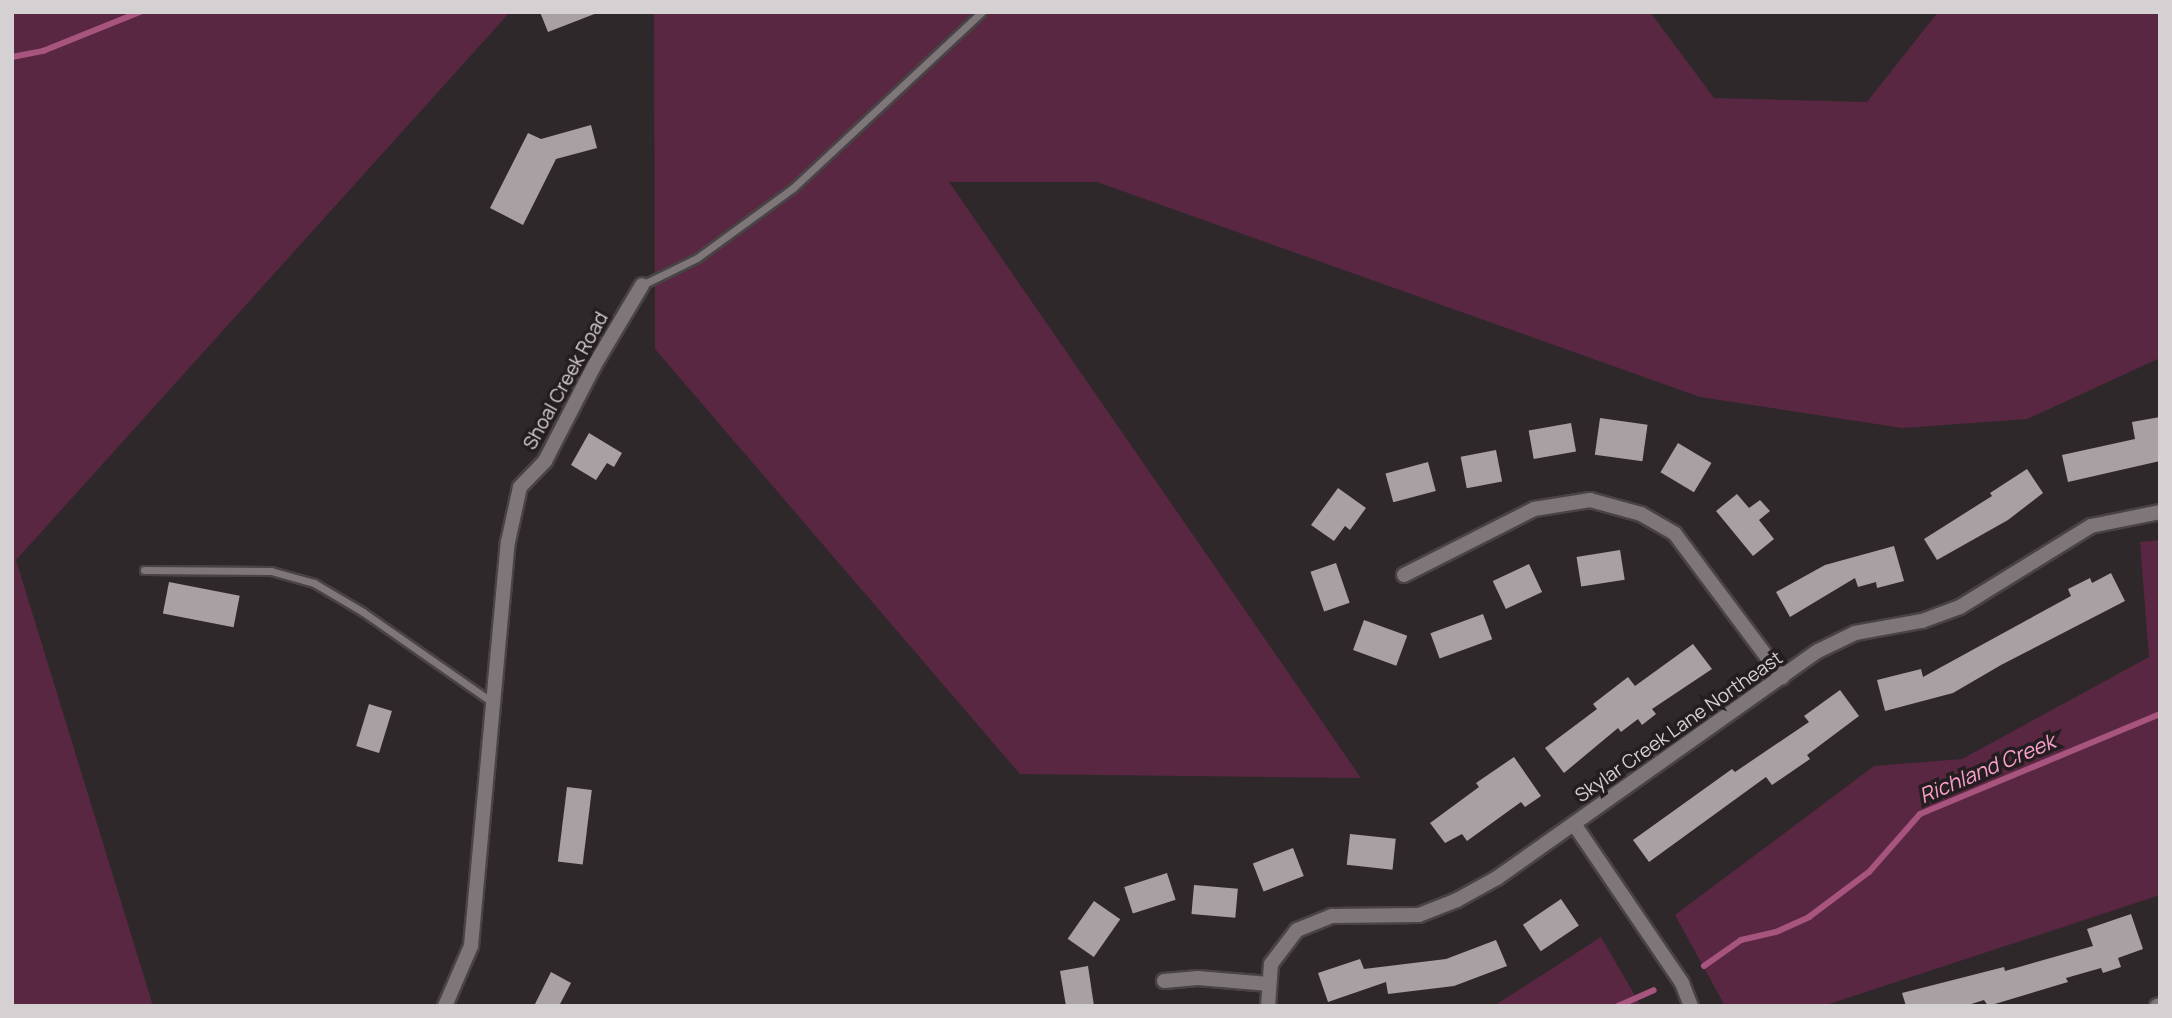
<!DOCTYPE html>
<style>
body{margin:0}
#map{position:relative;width:2172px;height:1018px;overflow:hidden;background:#2f282b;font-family:Manrope,sans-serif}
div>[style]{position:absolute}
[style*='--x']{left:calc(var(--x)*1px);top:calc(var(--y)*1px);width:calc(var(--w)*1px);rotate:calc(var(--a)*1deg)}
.green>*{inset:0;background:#592741}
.stream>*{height:6px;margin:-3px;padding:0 3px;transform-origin:3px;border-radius:3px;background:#a7547e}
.building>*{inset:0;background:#a9a0a4;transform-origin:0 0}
.roads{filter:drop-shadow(2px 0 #484345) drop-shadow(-2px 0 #484345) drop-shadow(0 2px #484345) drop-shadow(0 -2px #484345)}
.lane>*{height:7px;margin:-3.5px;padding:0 3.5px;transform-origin:3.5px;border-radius:3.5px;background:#7e7679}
.street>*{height:14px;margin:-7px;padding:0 7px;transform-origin:7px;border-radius:7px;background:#7e7679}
span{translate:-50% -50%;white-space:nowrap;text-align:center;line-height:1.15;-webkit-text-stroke:7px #251e21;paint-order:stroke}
.street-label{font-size:19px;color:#d5d0d2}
.water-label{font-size:21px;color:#fba0cb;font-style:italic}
.frame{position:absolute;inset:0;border:14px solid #d5d0d2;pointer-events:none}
</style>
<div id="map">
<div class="green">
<div style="clip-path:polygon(12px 12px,510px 12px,16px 560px,153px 1006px,12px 1006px)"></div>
<div style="clip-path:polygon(654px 12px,1650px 12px,1714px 98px,1867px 102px,1938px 12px,2160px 12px,2160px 358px,2027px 419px,1902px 428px,1700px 397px,1097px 182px,949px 182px,1361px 778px,1020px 774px,655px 349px)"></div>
<div style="clip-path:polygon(2160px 540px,2160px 895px,1823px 1006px,1725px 1006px,1675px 915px,1874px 766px,1962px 759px,2149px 657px,2140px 542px)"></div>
<div style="clip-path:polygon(1601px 937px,1641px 1006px,1494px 1006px)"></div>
</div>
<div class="stream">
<div style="--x:12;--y:57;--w:32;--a:-11"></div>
<div style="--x:43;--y:51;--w:105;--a:-21.9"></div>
<div style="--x:1704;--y:966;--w:45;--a:-35.1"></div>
<div style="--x:1741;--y:940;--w:36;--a:-13"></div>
<div style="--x:1776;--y:932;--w:36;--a:-24"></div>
<div style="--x:1809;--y:917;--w:75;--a:-36.9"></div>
<div style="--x:1869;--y:872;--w:77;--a:-48.7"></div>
<div style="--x:1920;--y:814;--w:260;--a:-22.6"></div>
<div style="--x:1618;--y:1006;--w:39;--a:-24"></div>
</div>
<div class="building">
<div style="clip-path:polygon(540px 12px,597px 12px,597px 13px,548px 32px)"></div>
<div style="clip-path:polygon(591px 125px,597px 148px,556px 159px,523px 225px,490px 208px,528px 133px,541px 139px)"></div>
<div style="clip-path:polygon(2160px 417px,2160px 461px,2068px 482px,2062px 455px,2135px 439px,2132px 422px)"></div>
<div style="left:1600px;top:418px;width:48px;height:37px;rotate:8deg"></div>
<div style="left:1571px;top:423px;width:29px;height:43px;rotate:80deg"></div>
<div style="clip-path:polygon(589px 433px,622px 453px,614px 467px,607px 463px,596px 480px,571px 465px)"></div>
<div style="left:1678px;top:443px;width:39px;height:34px;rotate:31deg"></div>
<div style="left:1496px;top:450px;width:32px;height:36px;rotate:79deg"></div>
<div style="left:1428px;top:462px;width:30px;height:44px;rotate:75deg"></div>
<div style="clip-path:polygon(2027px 469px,2043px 493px,2008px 520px,1937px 560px,1924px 539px,1992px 496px,1990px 493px)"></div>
<div style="clip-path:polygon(1338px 488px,1366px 508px,1350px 530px,1345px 526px,1334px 541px,1311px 525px)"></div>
<div style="clip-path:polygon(1737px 494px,1749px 508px,1760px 500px,1770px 511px,1759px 520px,1774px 539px,1753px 556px,1716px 511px)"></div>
<div style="clip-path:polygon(1894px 546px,1904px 581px,1877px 588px,1876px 582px,1858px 587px,1855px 578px,1790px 617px,1776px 592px,1825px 565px)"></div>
<div style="left:1620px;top:550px;width:30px;height:44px;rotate:81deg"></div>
<div style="left:1336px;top:563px;width:42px;height:27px;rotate:71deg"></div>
<div style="left:1529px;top:564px;width:31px;height:40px;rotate:65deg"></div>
<div style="clip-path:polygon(2111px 573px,2125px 601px,2001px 665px,1953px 693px,1885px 711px,1877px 680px,1921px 669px,1923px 677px,2071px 596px,2068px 589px,2090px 578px,2092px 583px)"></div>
<div style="left:169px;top:582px;width:72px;height:32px;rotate:11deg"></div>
<div style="left:1483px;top:614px;width:27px;height:56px;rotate:70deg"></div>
<div style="left:1364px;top:620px;width:46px;height:32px;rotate:20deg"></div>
<div style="clip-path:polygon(1693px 644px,1712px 669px,1652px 709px,1656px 714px,1642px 725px,1638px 719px,1621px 732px,1618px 728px,1564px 773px,1545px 748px,1597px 709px,1593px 704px,1628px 677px,1635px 686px)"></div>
<div style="clip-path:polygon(1840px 690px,1859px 716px,1807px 755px,1810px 759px,1772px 785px,1766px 777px,1649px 862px,1633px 840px,1732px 769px,1735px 772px,1809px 722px,1804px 716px)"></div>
<div style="left:369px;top:704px;width:24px;height:44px;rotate:17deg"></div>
<div style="clip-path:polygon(1514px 757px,1541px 796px,1525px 807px,1521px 802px,1467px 841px,1462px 834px,1445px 843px,1430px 823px,1479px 787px,1476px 783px)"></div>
<div style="left:567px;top:787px;width:25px;height:75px;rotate:7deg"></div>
<div style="left:1350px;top:834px;width:46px;height:31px;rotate:6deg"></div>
<div style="left:1293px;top:848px;width:30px;height:43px;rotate:69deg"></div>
<div style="left:1167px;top:873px;width:28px;height:45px;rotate:72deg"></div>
<div style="left:1194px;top:885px;width:44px;height:29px;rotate:5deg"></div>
<div style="left:1561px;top:899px;width:32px;height:46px;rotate:56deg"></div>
<div style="left:1094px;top:901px;width:32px;height:46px;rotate:35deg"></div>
<div style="clip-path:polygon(2131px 914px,2143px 949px,2118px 958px,2121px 967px,2103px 973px,2101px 968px,2066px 978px,2068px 982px,1988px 1006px,1984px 1000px,1965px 1006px,1906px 1006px,1902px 993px,2004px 967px,2005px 971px,2093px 946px,2087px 929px)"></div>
<div style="clip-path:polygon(1496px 940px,1507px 966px,1454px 986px,1388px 994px,1386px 982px,1328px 1002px,1318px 973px,1360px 959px,1364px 969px,1446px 959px)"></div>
<div style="clip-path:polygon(1088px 966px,1094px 1006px,1066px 1006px,1060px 971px)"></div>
<div style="clip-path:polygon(551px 972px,571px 983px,559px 1006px,534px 1006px)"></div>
</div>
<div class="roads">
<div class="lane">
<div style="--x:642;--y:285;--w:61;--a:-26.1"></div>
<div style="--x:697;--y:258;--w:119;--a:-36.1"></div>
<div style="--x:793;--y:188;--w:258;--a:-43"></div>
<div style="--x:144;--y:570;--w:127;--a:0.5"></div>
<div style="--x:271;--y:571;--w:45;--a:15.6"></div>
<div style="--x:314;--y:583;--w:57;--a:30.6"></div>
<div style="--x:363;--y:612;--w:157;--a:34.9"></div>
</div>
<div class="street">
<div style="--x:1404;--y:575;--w:146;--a:-26.9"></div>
<div style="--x:1534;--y:509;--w:57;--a:-9.1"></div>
<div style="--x:1590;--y:500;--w:53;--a:15.4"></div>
<div style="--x:1641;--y:514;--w:39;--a:30"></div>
<div style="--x:1675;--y:534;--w:179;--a:53.2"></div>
<div style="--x:1574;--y:824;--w:192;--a:55.8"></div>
<div style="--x:1682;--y:983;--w:25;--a:69"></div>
<div style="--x:1164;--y:981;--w:34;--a:-5"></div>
<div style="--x:1198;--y:978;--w:71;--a:4.8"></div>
<div style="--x:445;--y:1006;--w:65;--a:-66.6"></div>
<div style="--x:471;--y:946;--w:406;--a:-84.8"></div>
<div style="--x:508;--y:542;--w:56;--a:-77.7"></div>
<div style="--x:520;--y:487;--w:36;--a:-46"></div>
<div style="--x:545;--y:461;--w:107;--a:-62.7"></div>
<div style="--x:594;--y:366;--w:94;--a:-59.3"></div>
<div style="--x:1268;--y:1006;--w:42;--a:-85.9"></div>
<div style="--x:1271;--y:964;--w:43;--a:-52.6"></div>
<div style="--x:1297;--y:930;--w:38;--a:-22"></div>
<div style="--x:1332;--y:916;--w:87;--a:-0.7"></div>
<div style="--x:1419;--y:915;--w:41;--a:-21.5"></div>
<div style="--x:1457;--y:900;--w:46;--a:-28.8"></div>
<div style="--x:1497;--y:878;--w:393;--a:-35.3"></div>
<div style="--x:1818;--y:651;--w:41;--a:-25.9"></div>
<div style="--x:1855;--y:633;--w:68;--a:-10.2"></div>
<div style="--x:1922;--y:621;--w:40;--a:-20.2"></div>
<div style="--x:1960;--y:607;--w:154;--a:-31.7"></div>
<div style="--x:2091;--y:526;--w:70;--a:-11.5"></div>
<div style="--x:2157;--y:1006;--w:3;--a:-18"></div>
</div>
</div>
<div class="street-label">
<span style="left:566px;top:381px;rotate:-61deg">Shoal Creek Road</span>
<span style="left:1679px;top:727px;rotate:-35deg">Skylar Creek Lane Northeast</span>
</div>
<div class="water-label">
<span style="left:1987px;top:768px;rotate:-23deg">Richland Creek</span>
</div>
<div class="frame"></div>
</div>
